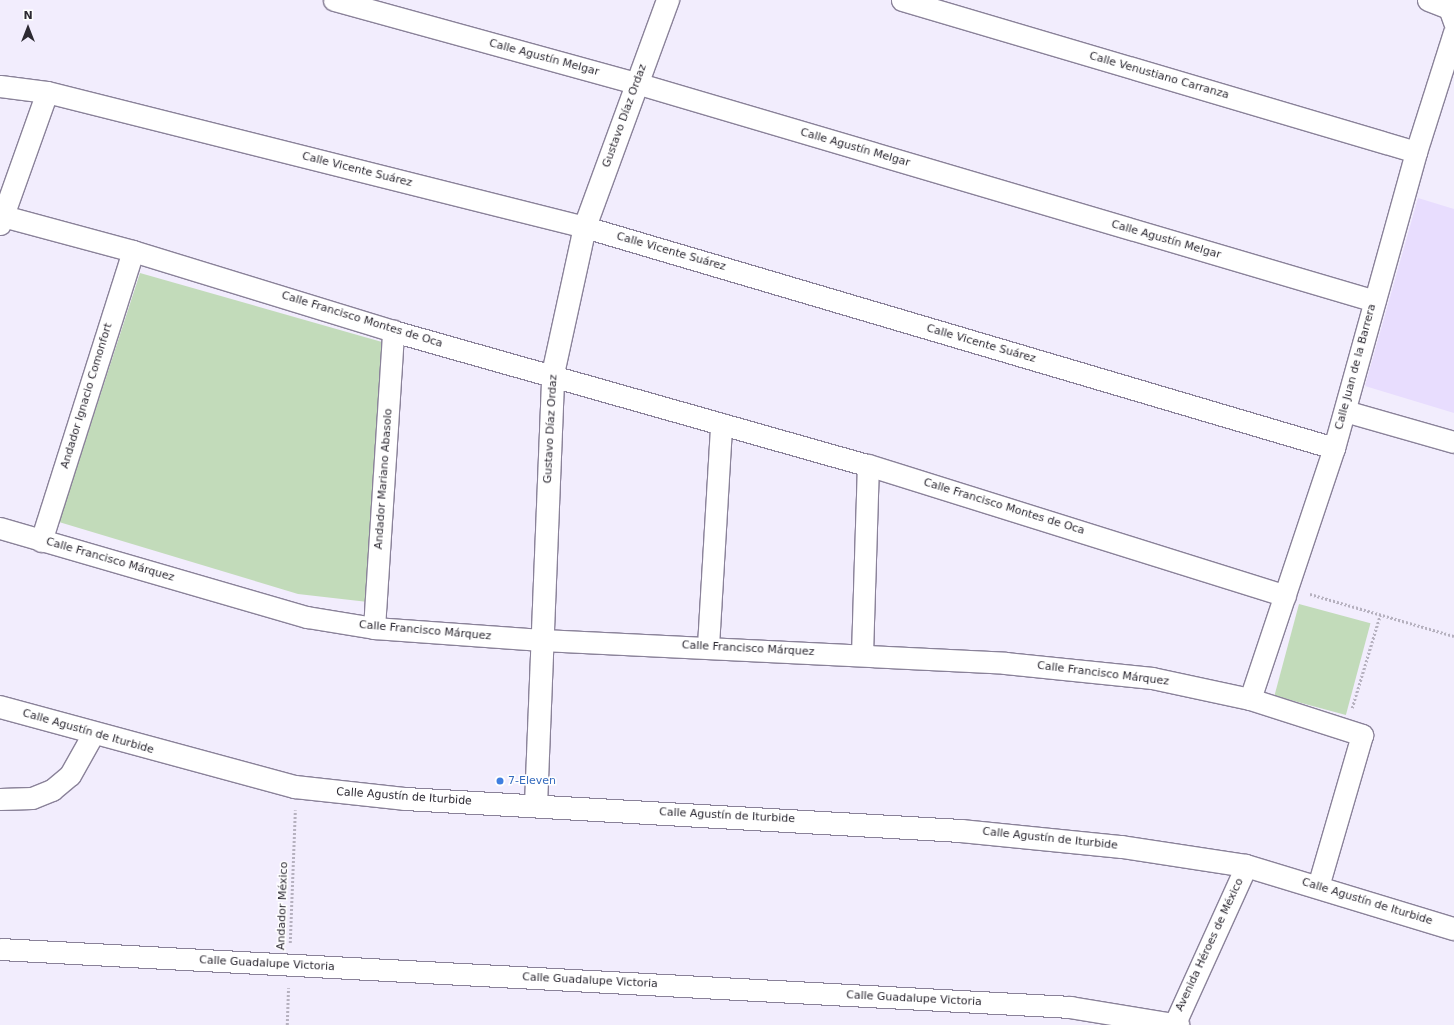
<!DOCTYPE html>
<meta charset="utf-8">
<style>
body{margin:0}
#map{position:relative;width:1454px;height:1025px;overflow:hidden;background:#f2edfd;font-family:"DejaVu Sans",sans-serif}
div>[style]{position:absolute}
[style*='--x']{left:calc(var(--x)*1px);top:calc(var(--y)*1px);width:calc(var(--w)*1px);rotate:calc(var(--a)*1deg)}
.built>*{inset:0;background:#e8ddfe}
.green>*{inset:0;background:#c2dbba;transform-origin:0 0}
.path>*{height:2.5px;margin-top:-1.25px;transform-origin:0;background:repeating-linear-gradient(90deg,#b6b1bf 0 2px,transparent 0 4px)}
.roads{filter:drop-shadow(1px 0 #8a8299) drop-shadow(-1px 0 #8a8299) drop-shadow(0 1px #8a8299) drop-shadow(0 -1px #8a8299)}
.street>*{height:21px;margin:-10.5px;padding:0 10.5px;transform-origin:10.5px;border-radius:10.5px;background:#fff}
.secondary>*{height:22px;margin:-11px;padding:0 11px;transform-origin:11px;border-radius:11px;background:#fff}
.dots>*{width:11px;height:11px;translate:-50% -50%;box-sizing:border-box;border:2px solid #fff;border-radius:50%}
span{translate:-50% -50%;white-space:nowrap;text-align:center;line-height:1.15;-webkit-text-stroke:3px #fff;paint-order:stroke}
.street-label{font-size:11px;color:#2c2932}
.shop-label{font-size:11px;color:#366cbe}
.left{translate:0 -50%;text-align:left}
.north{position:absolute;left:8px;top:8px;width:40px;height:40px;-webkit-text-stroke:3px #fff;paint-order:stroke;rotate:0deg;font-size:11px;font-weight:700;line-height:16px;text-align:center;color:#2c2932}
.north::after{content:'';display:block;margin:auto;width:14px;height:18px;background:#2c2932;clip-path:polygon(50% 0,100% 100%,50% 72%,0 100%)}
</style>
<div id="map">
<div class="built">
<div style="clip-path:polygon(1418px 198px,1454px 209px,1454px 413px,1365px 386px)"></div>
</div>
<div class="green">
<div style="clip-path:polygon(140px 273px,382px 342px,368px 602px,298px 594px,59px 522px)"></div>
<div style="left:1299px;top:604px;width:74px;height:95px;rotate:15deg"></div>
</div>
<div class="path">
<div style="--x:1310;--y:594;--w:150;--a:16.3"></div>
<div style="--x:1352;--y:708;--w:97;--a:-73.2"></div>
<div style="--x:290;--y:943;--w:133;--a:-87.8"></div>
<div style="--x:287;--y:1025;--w:37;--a:-88"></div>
</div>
<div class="roads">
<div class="street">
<div style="--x:334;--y:0;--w:313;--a:15.4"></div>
<div style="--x:636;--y:83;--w:770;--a:16.44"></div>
<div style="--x:902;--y:0;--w:536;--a:16.47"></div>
<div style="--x:1428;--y:0;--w:22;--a:21"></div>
<div style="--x:1449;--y:8;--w:15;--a:70"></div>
<div style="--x:0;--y:86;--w:47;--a:7.3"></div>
<div style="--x:47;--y:92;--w:555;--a:14.09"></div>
<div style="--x:585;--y:227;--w:781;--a:16.44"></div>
<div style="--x:3;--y:216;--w:135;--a:15.1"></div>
<div style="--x:133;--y:251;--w:272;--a:17.1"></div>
<div style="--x:393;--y:331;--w:494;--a:15.8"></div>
<div style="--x:868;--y:465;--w:437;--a:17.4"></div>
<div style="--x:0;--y:224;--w:140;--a:-70.4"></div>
<div style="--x:1345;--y:411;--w:113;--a:15.9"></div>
<div style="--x:0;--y:528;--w:320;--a:16.2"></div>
<div style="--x:307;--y:617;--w:68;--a:9.3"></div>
<div style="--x:374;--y:628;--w:168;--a:4.1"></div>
<div style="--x:542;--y:640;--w:464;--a:2.8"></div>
<div style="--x:1005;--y:663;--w:148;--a:5.8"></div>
<div style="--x:1152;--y:678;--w:100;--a:12.1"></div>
<div style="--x:1250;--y:699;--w:118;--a:17.8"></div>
<div style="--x:1362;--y:735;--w:157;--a:106.2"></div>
<div style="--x:41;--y:541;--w:304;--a:-72.4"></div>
<div style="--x:374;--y:628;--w:298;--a:-86.3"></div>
<div style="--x:708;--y:646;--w:222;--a:-86.6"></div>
<div style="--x:862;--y:654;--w:189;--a:-88.2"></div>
<div style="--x:1250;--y:699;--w:265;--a:-71.5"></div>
<div style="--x:1334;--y:448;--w:307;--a:-74.5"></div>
<div style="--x:1416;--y:152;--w:126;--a:-72.4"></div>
<div style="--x:0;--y:799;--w:32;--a:-2"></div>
<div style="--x:32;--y:798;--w:22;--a:-22"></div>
<div style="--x:52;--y:790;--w:23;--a:-40"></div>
<div style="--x:70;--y:775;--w:47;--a:-60.7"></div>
<div style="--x:0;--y:949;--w:1072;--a:3.1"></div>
<div style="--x:1070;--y:1007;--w:110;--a:9.4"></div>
<div style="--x:1174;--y:1025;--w:175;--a:-65.6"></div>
</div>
<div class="secondary">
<div style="--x:0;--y:707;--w:306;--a:15.2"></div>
<div style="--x:295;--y:787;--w:112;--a:6.2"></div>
<div style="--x:406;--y:799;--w:556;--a:3.3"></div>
<div style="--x:961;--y:831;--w:162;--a:5.7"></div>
<div style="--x:1122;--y:847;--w:125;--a:8.7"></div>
<div style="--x:1246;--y:866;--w:217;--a:16.9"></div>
<div style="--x:536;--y:805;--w:431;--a:-87.7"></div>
<div style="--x:553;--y:374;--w:150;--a:-77.7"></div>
<div style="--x:585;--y:227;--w:242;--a:-69.9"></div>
</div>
</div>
<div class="dots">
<div style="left:500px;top:781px;background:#3f7fe0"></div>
</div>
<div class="street-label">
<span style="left:544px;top:58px;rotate:15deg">Calle Agustín Melgar</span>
<span style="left:1159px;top:76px;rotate:16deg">Calle Venustiano Carranza</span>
<span style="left:625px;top:116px;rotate:-70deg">Gustavo Díaz Ordaz</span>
<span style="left:855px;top:148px;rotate:16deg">Calle Agustín Melgar</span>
<span style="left:357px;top:170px;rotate:14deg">Calle Vicente Suárez</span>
<span style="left:1166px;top:240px;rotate:16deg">Calle Agustín Melgar</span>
<span style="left:671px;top:252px;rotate:16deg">Calle Vicente Suárez</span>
<span style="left:362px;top:320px;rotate:17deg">Calle Francisco Montes de Oca</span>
<span style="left:981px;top:344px;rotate:16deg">Calle Vicente Suárez</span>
<span style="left:1356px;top:367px;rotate:-75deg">Calle Juan de la Barrera</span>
<span style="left:87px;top:396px;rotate:-73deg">Andador Ignacio Comonfort</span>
<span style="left:551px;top:429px;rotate:-87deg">Gustavo Díaz Ordaz</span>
<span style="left:384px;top:479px;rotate:-86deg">Andador Mariano Abasolo</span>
<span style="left:1004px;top:507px;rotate:17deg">Calle Francisco Montes de Oca</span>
<span style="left:110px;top:560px;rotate:16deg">Calle Francisco Márquez</span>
<span style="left:425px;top:631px;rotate:5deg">Calle Francisco Márquez</span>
<span style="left:748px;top:649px;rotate:3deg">Calle Francisco Márquez</span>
<span style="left:1103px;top:674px;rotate:7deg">Calle Francisco Márquez</span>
<span style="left:88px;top:732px;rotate:16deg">Calle Agustín de Iturbide</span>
<span style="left:404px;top:797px;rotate:4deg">Calle Agustín de Iturbide</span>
<span style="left:727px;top:816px;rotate:3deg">Calle Agustín de Iturbide</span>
<span style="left:1050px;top:839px;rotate:6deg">Calle Agustín de Iturbide</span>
<span style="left:1367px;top:902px;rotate:17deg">Calle Agustín de Iturbide</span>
<span style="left:283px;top:906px;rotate:-88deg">Andador México</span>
<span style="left:1210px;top:945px;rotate:-65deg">Avenida Héroes de México</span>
<span style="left:267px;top:964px;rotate:3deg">Calle Guadalupe Victoria</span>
<span style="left:590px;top:981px;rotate:3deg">Calle Guadalupe Victoria</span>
<span style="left:914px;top:999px;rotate:3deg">Calle Guadalupe Victoria</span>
</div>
<div class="shop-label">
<span class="left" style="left:508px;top:781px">7-Eleven</span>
</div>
<div class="north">N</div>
</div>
